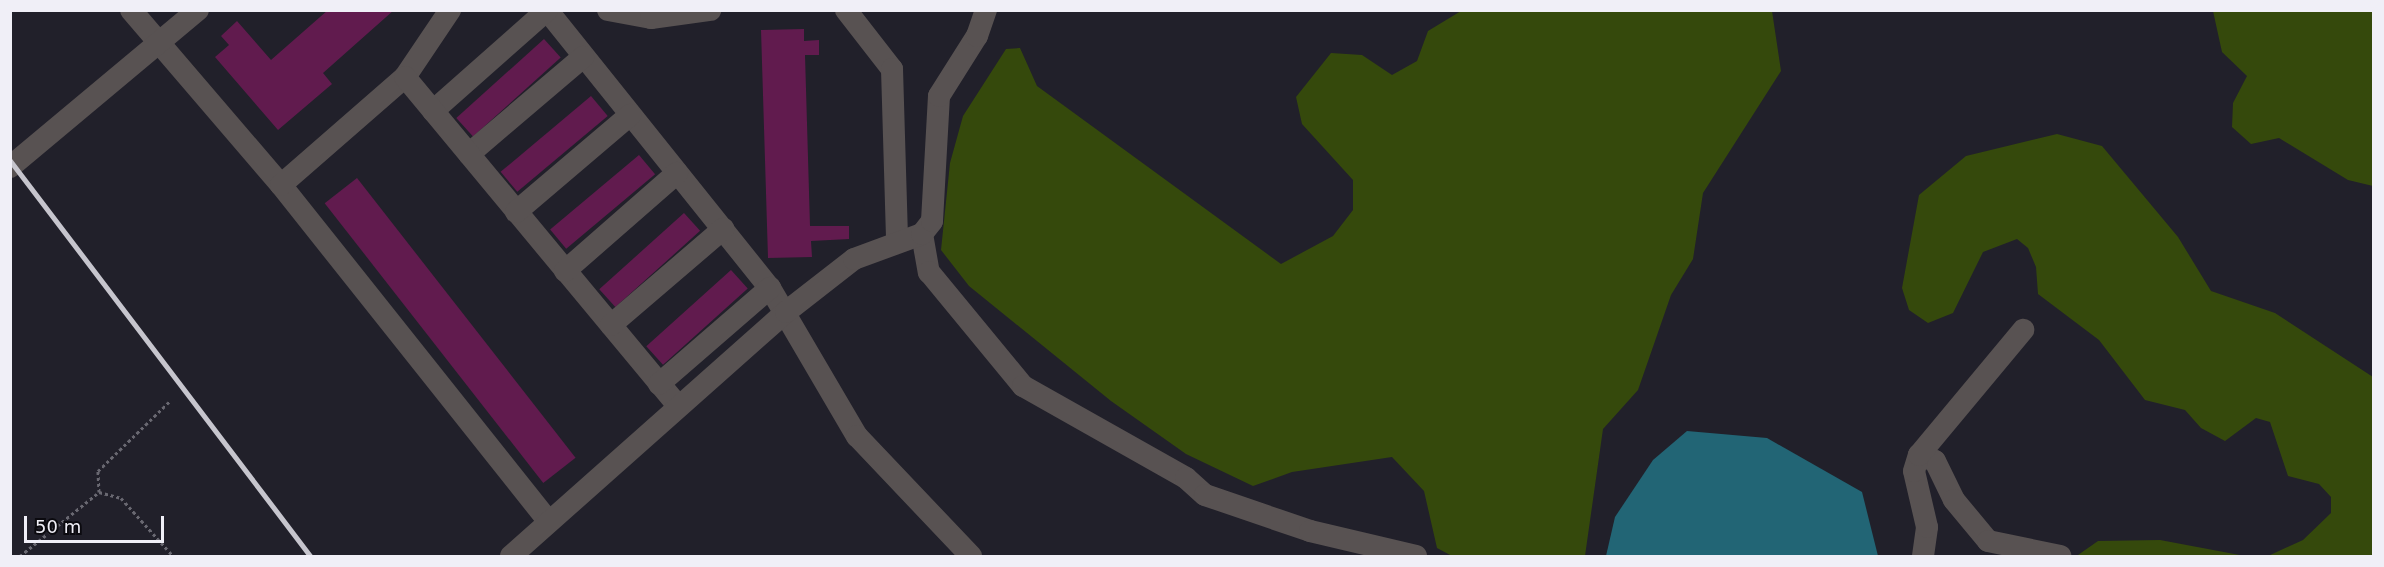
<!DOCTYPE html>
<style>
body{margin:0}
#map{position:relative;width:2384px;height:567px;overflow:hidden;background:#21202a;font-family:"DejaVu Sans",sans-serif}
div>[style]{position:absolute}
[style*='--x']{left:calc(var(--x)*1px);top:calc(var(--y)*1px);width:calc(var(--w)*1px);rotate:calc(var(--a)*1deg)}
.green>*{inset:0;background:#35490c}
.water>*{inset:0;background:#226575}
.building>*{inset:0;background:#611b4e;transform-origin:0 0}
.path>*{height:3px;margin-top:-1.5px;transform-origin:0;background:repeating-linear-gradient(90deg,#696871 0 3px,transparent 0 6px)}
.minor>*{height:22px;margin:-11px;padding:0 11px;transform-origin:11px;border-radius:11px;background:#585252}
.rail>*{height:4.5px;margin:-2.25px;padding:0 2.25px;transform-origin:2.25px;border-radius:2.25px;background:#c6c5cd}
span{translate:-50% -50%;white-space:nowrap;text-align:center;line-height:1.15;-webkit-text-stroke:6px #0b0a0f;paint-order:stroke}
.frame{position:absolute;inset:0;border:12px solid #f0eff7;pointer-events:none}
.scale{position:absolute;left:24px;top:516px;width:140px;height:27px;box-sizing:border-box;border:3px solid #f0eff7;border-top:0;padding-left:8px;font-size:18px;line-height:21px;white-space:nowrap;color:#f0eff7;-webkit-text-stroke:4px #0b0a0f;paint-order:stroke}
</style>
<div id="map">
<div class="green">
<div style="clip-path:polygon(1772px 11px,1781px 71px,1703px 193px,1693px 259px,1671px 295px,1638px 390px,1603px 429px,1585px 556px,1452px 556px,1437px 548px,1424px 491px,1392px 457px,1292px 472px,1253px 486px,1186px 454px,1111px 401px,969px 286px,941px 250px,950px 163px,963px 116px,1006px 49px,1020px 48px,1037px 86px,1281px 264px,1333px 236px,1353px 210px,1353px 180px,1302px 124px,1296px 97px,1331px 53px,1362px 55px,1392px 75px,1417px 61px,1428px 31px,1461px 11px)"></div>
<div style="clip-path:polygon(2213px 11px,2373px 11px,2373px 186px,2348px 180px,2279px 138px,2251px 144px,2232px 127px,2233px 103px,2247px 76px,2222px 52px)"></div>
<div style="clip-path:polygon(2057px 134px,2102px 146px,2178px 237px,2211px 291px,2275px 313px,2373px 377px,2373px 556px,2268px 556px,2303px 540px,2331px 513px,2331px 497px,2319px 484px,2288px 476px,2270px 422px,2256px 418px,2225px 441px,2201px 428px,2185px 410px,2145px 400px,2099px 340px,2038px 294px,2036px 267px,2028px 248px,2017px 239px,1983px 252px,1953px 313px,1928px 323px,1909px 310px,1902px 288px,1919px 195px,1966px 156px)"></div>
<div style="clip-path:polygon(2160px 540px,2245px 556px,2078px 555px,2098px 541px)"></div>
</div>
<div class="water">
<div style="clip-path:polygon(1687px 431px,1767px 438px,1862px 492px,1878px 556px,1606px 556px,1615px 517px,1653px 460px)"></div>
</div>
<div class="building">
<div style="clip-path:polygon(328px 10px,394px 10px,323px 73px,332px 84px,278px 130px,215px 57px,229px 45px,221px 36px,237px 21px,271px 60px)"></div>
<div style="clip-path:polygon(804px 29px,804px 41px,819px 40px,819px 55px,805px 55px,810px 226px,849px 226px,849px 239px,811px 241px,812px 257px,768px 258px,761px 30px)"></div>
<div style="left:544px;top:39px;width:25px;height:118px;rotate:48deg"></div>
<div style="left:591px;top:96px;width:26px;height:118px;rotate:50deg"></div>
<div style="left:639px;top:155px;width:25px;height:116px;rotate:50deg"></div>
<div style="left:357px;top:178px;width:355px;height:41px;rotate:52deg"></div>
<div style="left:684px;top:213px;width:24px;height:114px;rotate:48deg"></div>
<div style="left:731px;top:270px;width:25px;height:114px;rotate:48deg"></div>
</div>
<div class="path">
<div style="--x:99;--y:492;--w:21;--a:-93"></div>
<div style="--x:98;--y:471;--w:100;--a:-44.2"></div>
<div style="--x:20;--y:556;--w:102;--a:-39"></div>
<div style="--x:99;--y:492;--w:23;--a:15"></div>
<div style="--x:121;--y:498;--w:78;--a:48.1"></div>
</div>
<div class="minor">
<div style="--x:131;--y:10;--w:230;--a:49.4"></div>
<div style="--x:281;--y:185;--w:428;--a:51.5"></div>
<div style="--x:547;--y:10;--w:356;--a:51.3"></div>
<div style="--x:770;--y:288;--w:172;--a:59.6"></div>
<div style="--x:857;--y:436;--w:166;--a:46.5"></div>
<div style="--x:608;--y:10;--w:44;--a:10.5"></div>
<div style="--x:651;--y:18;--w:60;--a:-7.7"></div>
<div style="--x:846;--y:10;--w:75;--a:52.1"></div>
<div style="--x:892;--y:69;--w:170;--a:88.3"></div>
<div style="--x:405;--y:77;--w:81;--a:-56.1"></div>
<div style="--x:433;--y:111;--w:152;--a:-41.5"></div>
<div style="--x:469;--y:154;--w:150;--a:-40.4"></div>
<div style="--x:10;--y:167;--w:245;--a:-39.9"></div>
<div style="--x:281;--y:185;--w:164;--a:-41.1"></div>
<div style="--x:405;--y:77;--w:428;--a:50.3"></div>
<div style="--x:516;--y:212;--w:150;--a:-40.4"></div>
<div style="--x:922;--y:234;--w:39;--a:80"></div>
<div style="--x:929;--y:272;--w:148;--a:50.5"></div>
<div style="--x:1023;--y:386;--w:187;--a:29.4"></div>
<div style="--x:1186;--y:478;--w:25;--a:42"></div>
<div style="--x:1205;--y:495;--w:111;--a:18.9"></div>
<div style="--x:1310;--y:531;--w:109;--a:13.3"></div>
<div style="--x:565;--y:271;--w:149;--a:-41.2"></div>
<div style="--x:611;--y:325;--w:148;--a:-40.6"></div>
<div style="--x:659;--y:384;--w:147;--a:-40.9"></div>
<div style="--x:1919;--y:455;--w:17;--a:21"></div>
<div style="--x:1935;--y:461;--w:43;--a:64"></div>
<div style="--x:1954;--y:500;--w:53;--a:50.3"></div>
<div style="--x:1988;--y:541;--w:74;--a:11.8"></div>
<div style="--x:511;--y:556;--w:368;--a:-41.6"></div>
<div style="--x:786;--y:312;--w:86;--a:-37.9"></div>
<div style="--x:854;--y:259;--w:72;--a:-20.2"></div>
<div style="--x:922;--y:234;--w:16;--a:-52"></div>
<div style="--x:932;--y:221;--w:125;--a:-86.8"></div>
<div style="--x:939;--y:96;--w:71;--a:-57.7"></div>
<div style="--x:977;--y:36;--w:28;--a:-71"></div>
<div style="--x:1923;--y:556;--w:29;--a:-82"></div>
<div style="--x:1927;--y:527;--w:57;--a:-103.1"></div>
<div style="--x:1914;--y:471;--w:17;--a:-73"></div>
<div style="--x:1919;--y:455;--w:163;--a:-50.2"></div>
</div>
<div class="rail">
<div style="--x:10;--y:160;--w:497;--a:52.8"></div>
</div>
<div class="frame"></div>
<div class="scale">50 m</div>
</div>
